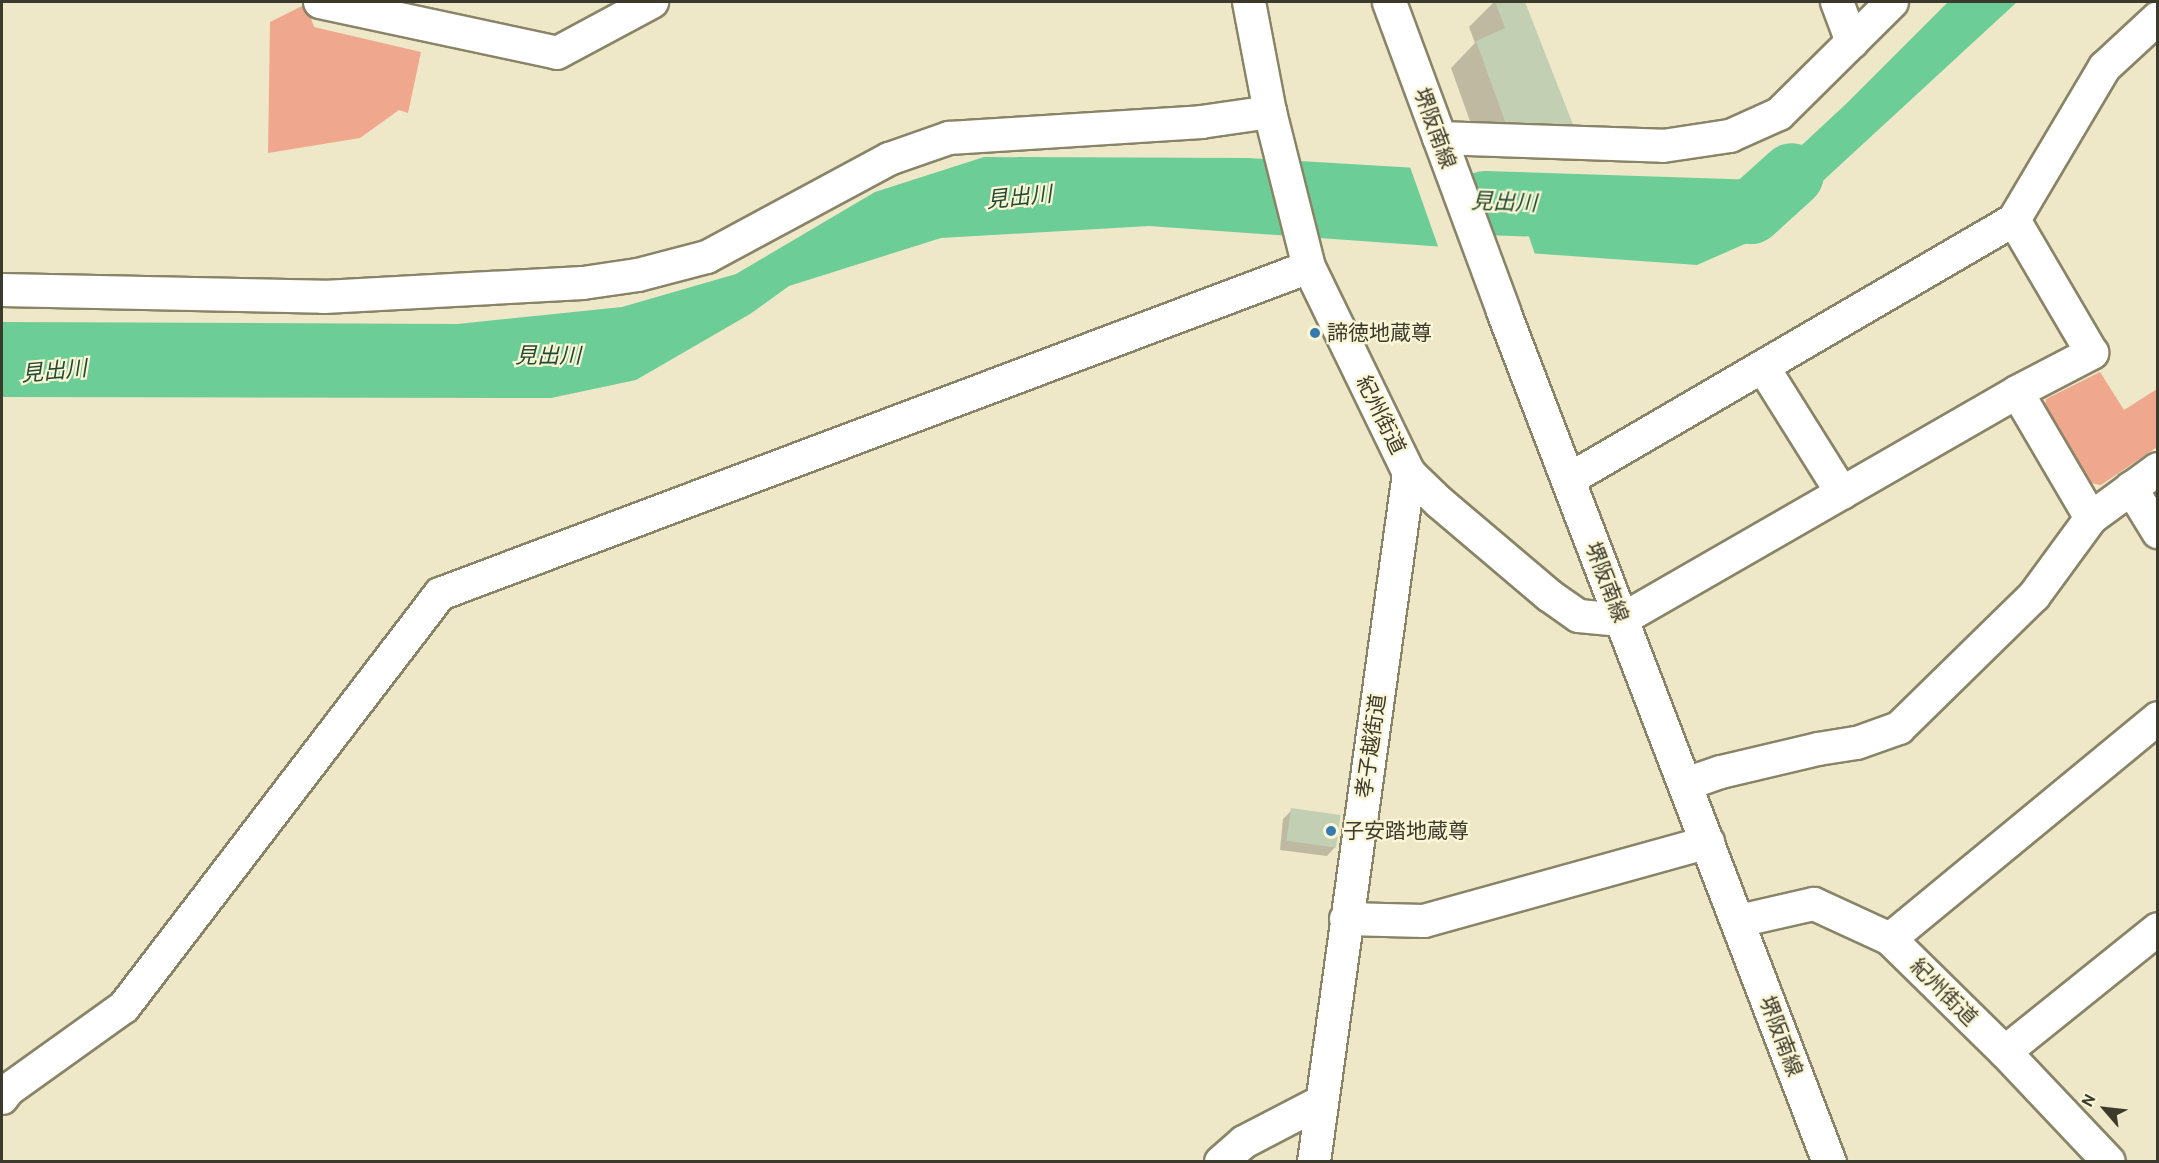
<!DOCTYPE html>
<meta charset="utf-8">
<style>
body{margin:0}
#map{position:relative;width:2159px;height:1163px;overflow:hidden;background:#eee8c9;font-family:Cabin,"Noto Sans JP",sans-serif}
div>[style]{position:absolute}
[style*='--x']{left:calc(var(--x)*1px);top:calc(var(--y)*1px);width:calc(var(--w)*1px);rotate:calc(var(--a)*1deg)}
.green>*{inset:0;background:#efa88d}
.water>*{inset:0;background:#6dcd97}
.pier>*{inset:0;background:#eee8c9}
.shadow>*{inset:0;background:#0003}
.river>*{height:64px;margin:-32px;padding:0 32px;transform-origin:32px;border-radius:32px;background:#6dcd97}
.building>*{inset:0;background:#c2cfb3;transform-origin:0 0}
.roads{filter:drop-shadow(2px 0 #898467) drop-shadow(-2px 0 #898467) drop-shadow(0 2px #898467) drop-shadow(0 -2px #898467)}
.street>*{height:32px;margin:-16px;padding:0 16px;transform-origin:16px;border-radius:16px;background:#fff}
.secondary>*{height:33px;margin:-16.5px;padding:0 16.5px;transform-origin:16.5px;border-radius:16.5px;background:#fff}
.dots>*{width:16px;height:16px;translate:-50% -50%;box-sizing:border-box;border:3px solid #fbf6d6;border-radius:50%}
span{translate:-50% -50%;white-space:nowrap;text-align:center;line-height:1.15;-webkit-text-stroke:4.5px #fbf6d6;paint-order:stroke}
.street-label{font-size:21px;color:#3c3a2d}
.poi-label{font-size:21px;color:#3c3a2d}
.left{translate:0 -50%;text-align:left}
.water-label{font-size:22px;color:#214933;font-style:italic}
.frame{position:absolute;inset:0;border:3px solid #3c3a2d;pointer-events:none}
.north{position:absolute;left:2075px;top:1079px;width:60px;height:60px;-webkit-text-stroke:4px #fbf6d6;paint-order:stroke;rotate:298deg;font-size:16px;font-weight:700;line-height:24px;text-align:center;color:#3c3a2d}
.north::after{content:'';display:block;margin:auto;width:21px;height:27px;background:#3c3a2d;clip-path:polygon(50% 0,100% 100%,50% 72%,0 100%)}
</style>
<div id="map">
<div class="green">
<div style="clip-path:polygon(306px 4px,314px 27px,421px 52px,408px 113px,399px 110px,360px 138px,268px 153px,270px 22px)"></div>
<div style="clip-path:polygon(2100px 372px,2124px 410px,2157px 389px,2157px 447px,2101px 485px,2086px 482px,2043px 418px,2046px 399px)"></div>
</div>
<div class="water">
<div style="clip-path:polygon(1948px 2px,2017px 2px,1763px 236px,1697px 265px,1149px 226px,941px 238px,789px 286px,750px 314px,636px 380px,551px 398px,2px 397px,2px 322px,457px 324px,622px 307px,736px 274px,875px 192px,984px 157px,1248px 158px,1536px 175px,1591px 221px,1682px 227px,1745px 198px,1847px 103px)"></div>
</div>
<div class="pier">
<div style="clip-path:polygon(1409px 164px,1506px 170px,1536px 257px,1439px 249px)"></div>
</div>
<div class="shadow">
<div style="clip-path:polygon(1494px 2px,1524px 2px,1572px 127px,1481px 152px,1451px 68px,1475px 43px,1469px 27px)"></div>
<div style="clip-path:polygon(1292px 810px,1335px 847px,1327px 856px,1280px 850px,1283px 819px)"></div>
</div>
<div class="river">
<div style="--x:1485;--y:203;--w:266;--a:1.9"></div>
<div style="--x:1751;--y:212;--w:55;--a:-42.1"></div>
</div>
<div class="building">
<div style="clip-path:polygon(1495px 2px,1525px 2px,1574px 127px,1507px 127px,1476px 41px,1505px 28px)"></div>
<div style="left:1291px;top:808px;width:50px;height:33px;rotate:8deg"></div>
</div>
<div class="roads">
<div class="street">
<div style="--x:320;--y:2;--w:242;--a:12.1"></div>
<div style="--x:557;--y:53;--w:108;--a:-28.2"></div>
<div style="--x:1249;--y:2;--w:112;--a:79.2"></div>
<div style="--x:1270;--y:112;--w:160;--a:75.9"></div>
<div style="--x:1309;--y:267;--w:229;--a:64.1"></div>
<div style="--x:1409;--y:473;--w:42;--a:44"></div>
<div style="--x:1439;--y:502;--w:145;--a:40.3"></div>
<div style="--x:1550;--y:596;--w:35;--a:35"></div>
<div style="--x:1579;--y:616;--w:42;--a:5.4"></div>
<div style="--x:1621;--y:620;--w:457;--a:-29.9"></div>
<div style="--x:2017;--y:392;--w:85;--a:-27.5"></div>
<div style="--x:2092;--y:353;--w:154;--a:-120.4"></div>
<div style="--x:2014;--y:220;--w:178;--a:-59.3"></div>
<div style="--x:2105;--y:67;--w:72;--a:-42.8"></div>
<div style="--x:1837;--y:2;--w:43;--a:69.4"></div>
<div style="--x:1439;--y:138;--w:224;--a:2"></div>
<div style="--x:1663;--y:146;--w:68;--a:-8.5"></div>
<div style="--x:1730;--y:136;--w:54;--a:-24.2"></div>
<div style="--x:1779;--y:114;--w:159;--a:-44.7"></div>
<div style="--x:2;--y:290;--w:322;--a:1.2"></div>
<div style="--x:324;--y:297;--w:259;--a:-3.1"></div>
<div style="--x:583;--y:283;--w:56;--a:-8.3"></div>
<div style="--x:638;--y:275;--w:71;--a:-14.6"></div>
<div style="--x:707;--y:257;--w:207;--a:-28.3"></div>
<div style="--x:889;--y:159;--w:64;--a:-19.3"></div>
<div style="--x:949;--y:138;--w:253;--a:-3.6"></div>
<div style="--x:1201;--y:122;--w:70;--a:-8.2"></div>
<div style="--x:1763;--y:367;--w:149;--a:57.9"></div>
<div style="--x:2017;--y:392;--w:146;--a:59.6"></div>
<div style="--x:1568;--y:480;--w:516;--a:-30.24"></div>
<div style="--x:2131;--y:488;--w:52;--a:58.5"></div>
<div style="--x:1686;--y:784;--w:37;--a:-19"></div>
<div style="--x:1721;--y:772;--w:100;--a:-13.3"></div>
<div style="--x:1818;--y:749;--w:39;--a:-9"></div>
<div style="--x:1857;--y:743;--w:45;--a:-19.7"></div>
<div style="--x:1899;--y:728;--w:189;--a:-44.4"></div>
<div style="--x:2034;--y:596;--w:97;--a:-53.8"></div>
<div style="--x:2091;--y:518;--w:83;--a:-36.2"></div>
<div style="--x:1346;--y:919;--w:78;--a:1.5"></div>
<div style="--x:1424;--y:921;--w:295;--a:-15.5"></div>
<div style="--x:1739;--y:921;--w:77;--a:-12.8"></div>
<div style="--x:1814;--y:904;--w:84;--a:24.7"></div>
<div style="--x:1890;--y:939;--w:161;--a:44.5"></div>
<div style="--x:2005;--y:1052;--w:151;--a:46.6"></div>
<div style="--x:1890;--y:939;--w:347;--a:-39.5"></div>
<div style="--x:2005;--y:1052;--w:196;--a:-38.8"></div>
<div style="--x:2;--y:1098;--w:10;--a:-53"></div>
<div style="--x:8;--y:1090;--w:143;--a:-35.6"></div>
<div style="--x:124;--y:1007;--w:520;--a:-52.58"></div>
<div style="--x:440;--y:594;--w:928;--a:-20.62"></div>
<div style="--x:1221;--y:1162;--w:30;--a:-41"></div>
<div style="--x:1244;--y:1142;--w:87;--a:-27.5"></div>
<div style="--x:1314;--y:1162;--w:696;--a:-82.15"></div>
</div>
<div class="secondary">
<div style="--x:1389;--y:2;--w:329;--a:69.7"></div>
<div style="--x:1503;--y:311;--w:911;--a:69.04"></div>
</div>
</div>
<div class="dots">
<div style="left:1315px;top:333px;background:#347bb0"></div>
<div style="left:1331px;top:831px;background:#347bb0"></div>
</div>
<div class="street-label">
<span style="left:1435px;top:128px;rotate:70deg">堺阪南線</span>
<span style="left:1381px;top:415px;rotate:64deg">紀州街道</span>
<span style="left:1607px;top:582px;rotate:69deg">堺阪南線</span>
<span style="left:1371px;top:746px;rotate:-82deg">孝子越街道</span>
<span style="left:1944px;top:992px;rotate:45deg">紀州街道</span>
<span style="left:1781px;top:1036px;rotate:69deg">堺阪南線</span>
</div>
<div class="poi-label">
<span class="left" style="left:1327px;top:333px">諦徳地蔵尊</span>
<span class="left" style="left:1343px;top:831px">子安踏地蔵尊</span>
</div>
<div class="water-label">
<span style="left:1019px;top:197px;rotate:-6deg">見出川</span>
<span style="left:1504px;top:202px;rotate:2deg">見出川</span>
<span style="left:548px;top:356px">見出川</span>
<span style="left:54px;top:371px;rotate:-5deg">見出川</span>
</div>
<div class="frame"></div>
<div class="north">N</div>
</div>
